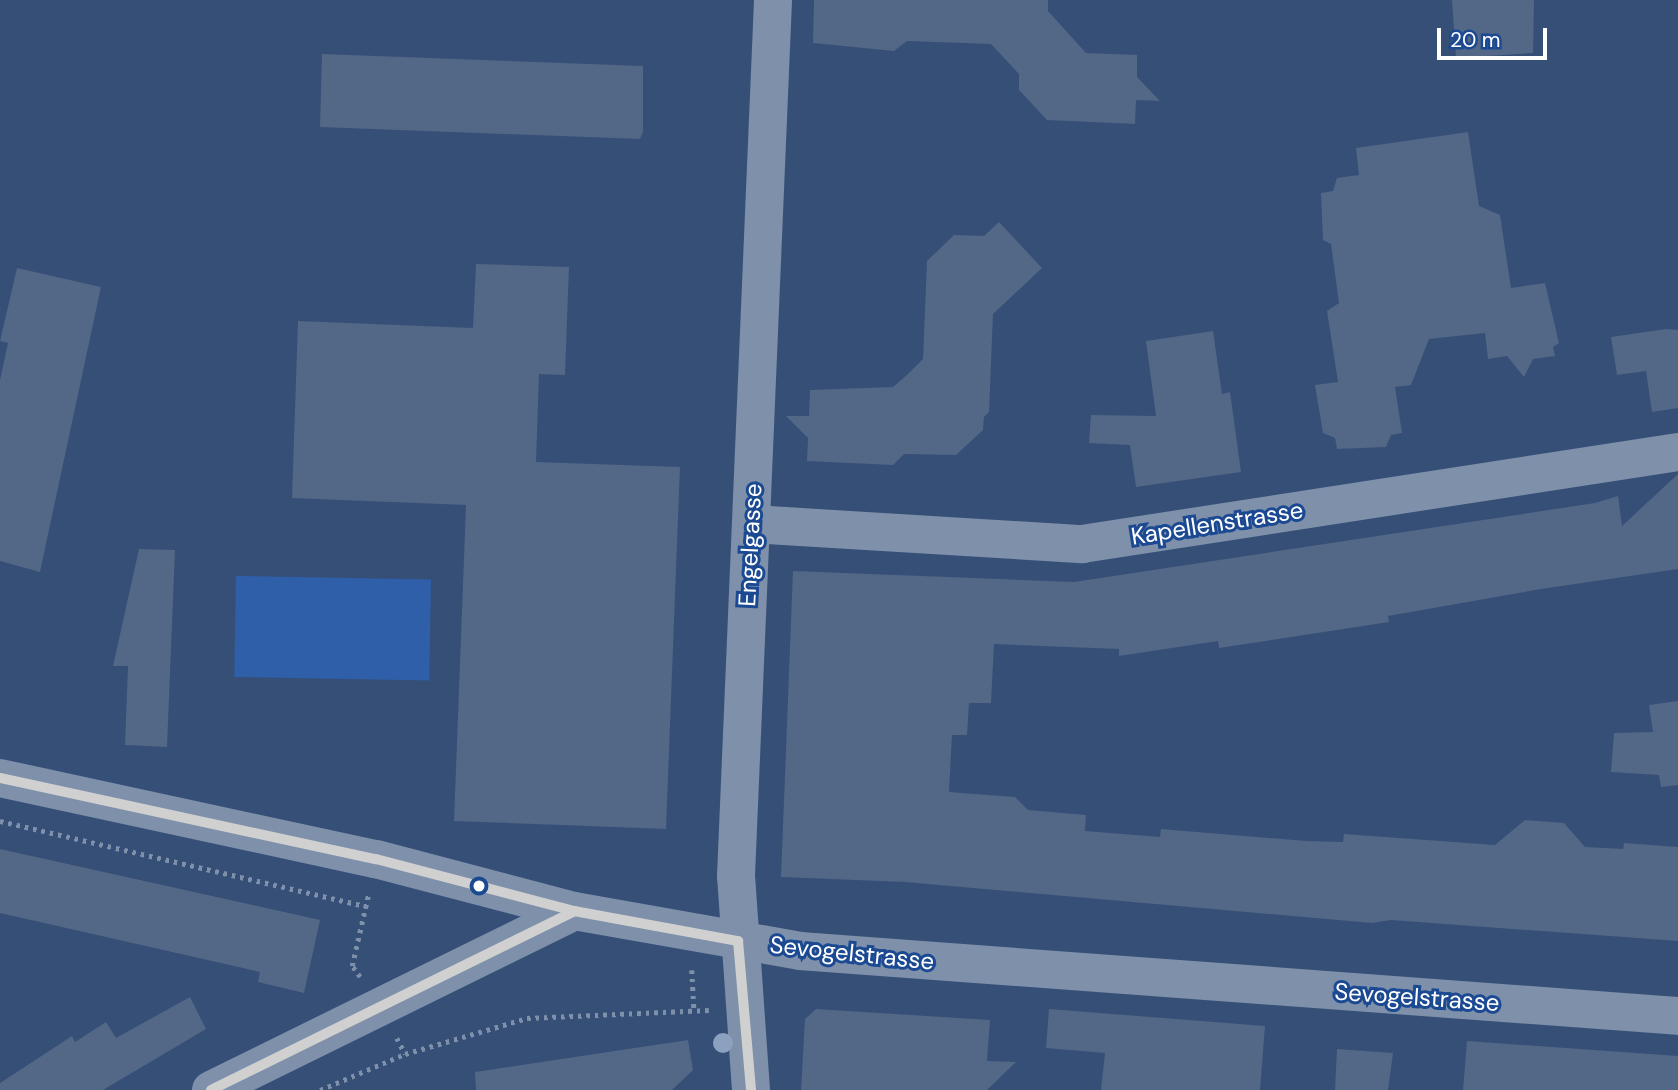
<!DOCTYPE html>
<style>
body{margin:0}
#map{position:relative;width:1678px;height:1090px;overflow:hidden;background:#364f77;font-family:"DM Sans",sans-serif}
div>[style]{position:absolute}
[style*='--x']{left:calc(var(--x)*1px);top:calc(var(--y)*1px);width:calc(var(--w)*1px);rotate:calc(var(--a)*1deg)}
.green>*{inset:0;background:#2f5fa9;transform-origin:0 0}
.building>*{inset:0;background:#536786}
.path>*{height:4.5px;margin-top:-2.25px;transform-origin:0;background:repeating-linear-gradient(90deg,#7e90aa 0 3.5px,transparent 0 8.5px)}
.minor>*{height:38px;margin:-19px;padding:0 19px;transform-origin:19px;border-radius:19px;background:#7e90aa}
.bus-1>*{height:10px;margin:-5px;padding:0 5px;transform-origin:5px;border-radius:5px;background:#d0d0d0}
.trees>*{width:20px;height:20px;margin:-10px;border-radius:50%;background:#8ca0c0}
.dots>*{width:19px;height:19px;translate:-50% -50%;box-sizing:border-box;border:4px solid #1b4992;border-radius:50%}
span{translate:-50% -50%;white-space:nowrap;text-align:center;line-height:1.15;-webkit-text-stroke:6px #1b4992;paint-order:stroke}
.street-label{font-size:24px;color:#fff}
.scale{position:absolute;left:1437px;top:28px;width:110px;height:32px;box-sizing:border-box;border:4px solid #fff;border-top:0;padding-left:9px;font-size:21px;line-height:24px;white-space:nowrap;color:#fff;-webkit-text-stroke:5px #1b4992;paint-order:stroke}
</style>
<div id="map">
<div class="green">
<div style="left:236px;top:576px;width:195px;height:101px;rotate:1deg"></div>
</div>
<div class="building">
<div style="clip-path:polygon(814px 0,1048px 0,1048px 11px,1086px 53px,1137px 55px,1137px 77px,1160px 101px,1136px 100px,1135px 124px,1047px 120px,1019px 90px,1019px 74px,991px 44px,907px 41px,894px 51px,813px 43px)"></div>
<div style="clip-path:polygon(1452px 0,1534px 0,1533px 53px,1456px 58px)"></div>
<div style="clip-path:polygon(322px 54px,643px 66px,643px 132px,640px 139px,320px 127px)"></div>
<div style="clip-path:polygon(1468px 132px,1479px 206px,1500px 215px,1511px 288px,1545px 283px,1559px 343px,1553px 347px,1555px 356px,1533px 359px,1524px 377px,1507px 356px,1488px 359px,1485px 333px,1429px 339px,1411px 385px,1395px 387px,1402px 433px,1391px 435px,1386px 447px,1337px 449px,1335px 438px,1323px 433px,1315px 385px,1338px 382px,1327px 311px,1339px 303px,1331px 244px,1323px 240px,1321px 193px,1333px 191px,1337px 178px,1359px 175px,1356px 148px)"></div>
<div style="clip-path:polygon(999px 222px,1042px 268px,993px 314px,989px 412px,984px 417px,983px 430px,956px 455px,904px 454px,893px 465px,807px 461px,808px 438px,786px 416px,809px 416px,810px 390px,893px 387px,908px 374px,923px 359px,927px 261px,954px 235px,984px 236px)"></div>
<div style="clip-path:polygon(476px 264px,569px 267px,565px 375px,539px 374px,536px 462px,680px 467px,666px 829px,454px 821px,466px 505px,292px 498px,298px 321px,473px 328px)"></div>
<div style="clip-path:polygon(17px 268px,101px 287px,40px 572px,0 561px,0 380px,8px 343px,0 341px)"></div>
<div style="clip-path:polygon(1666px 329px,1678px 330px,1678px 408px,1652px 412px,1646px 371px,1617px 375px,1611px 337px)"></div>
<div style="clip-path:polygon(1213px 331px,1222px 394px,1230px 392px,1241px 472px,1136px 487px,1130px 445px,1089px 443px,1091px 415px,1156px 416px,1146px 341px)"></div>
<div style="clip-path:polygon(1678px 474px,1678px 569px,1541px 589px,1388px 616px,1389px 622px,1219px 648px,1218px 641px,1119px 656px,1119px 649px,994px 644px,991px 703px,969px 703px,967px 735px,952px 735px,949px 792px,1015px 797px,1028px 810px,1086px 815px,1085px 831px,1160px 837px,1161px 829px,1306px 841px,1343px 842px,1344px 834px,1495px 845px,1525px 820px,1564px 823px,1585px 847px,1623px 849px,1624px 843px,1678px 847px,1678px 941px,1391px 920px,1372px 923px,905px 882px,781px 877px,793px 571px,1074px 582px,1595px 503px,1618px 496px,1622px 526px)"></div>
<div style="clip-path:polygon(139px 549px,175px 550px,167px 747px,125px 745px,128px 666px,113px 666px)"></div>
<div style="clip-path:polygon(1678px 701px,1678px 785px,1661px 787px,1659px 775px,1611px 772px,1614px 733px,1653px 732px,1649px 705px)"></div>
<div style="clip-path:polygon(0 849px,320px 920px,304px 993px,258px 982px,260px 972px,0 913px)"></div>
<div style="clip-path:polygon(190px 997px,206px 1029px,103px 1090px,0 1090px,0 1083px,72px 1036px,75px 1042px,106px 1022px,116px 1038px)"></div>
<div style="clip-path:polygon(816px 1009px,990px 1020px,987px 1061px,1016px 1062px,987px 1090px,801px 1090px,805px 1019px)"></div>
<div style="clip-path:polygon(1049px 1009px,1265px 1026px,1260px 1090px,1101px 1090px,1105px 1053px,1046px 1048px)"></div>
<div style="clip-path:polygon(688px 1040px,693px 1070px,672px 1090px,476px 1090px,475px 1072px)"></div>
<div style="clip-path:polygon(1467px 1041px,1678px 1056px,1678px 1090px,1463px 1090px)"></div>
<div style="clip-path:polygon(1337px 1049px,1393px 1053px,1388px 1090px,1335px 1090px)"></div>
</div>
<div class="path">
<div style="--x:0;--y:821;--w:376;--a:13.1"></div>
<div style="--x:692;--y:970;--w:38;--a:87"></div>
<div style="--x:360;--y:977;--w:14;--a:-126"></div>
<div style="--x:352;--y:966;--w:72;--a:-77.1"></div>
<div style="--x:397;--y:1038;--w:18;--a:63"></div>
<div style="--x:405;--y:1054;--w:127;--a:-16.4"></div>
<div style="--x:527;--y:1018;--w:182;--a:-2.5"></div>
<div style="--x:320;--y:1090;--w:92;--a:-23"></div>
</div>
<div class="minor">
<div style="--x:752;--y:524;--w:331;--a:3.5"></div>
<div style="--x:1082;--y:544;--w:603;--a:-8.78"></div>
<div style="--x:0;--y:778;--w:385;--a:12.2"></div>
<div style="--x:376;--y:859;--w:205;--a:14.7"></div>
<div style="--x:574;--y:911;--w:230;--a:10"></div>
<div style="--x:800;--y:951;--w:880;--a:4.23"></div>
<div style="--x:211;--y:1090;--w:405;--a:-26.2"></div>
<div style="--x:751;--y:1090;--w:215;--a:-94"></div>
<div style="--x:736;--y:876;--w:877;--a:-87.58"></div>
</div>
<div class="bus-1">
<div style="--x:0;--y:778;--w:385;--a:12.2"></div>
<div style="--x:376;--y:859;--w:205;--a:14.7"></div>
<div style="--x:574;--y:911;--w:167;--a:10.4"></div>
<div style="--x:738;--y:941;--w:150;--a:85"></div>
<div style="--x:211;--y:1090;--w:405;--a:-26.2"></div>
</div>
<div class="trees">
<div style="left:723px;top:1043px"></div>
</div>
<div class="dots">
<div style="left:479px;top:886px;background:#fff"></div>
</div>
<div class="street-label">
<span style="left:1217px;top:523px;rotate:-9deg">Kapellenstrasse</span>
<span style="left:750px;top:545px;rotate:-87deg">Engelgasse</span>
<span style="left:852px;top:953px;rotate:6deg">Sevogelstrasse</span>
<span style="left:1417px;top:997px;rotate:4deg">Sevogelstrasse</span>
</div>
<div class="scale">20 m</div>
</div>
